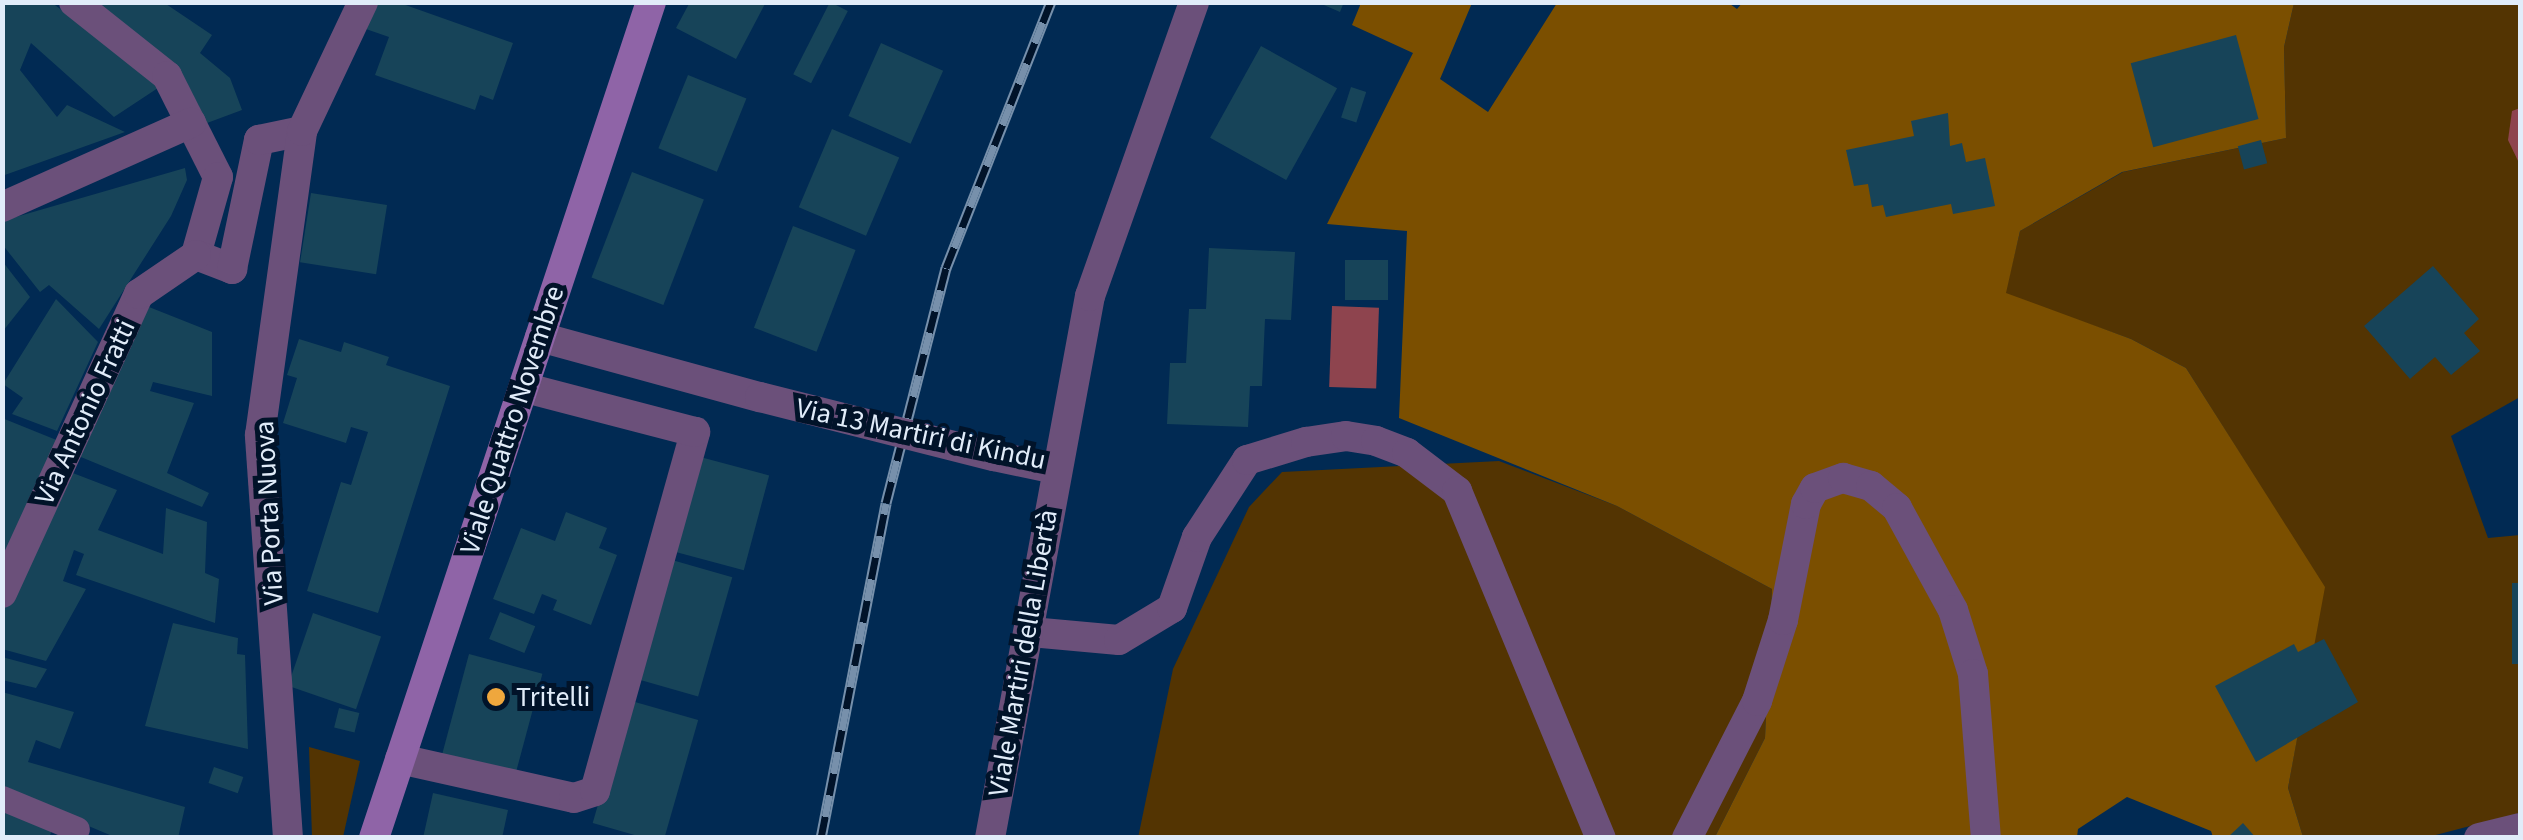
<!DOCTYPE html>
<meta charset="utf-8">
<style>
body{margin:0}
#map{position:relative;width:2523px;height:840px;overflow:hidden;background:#012a53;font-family:"Source Sans 3",sans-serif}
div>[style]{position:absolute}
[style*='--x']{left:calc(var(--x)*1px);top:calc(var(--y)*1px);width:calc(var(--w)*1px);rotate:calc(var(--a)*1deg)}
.green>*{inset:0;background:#533402}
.forest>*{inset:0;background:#7b4f00}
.water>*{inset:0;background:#8e444e;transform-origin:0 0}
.building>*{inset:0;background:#174459;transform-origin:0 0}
.service>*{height:25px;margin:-12.5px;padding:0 12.5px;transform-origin:12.5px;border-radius:12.5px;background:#6b507a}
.minor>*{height:30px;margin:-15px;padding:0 15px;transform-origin:15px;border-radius:15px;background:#6b507a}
.secondary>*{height:30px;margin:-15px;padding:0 15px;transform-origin:15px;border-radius:15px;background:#8f64a7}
.rail>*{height:11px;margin-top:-5.5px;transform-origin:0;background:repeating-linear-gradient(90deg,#011329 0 22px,#7790ab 0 44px);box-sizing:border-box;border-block:2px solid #7790ab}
.minor-bridge>*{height:30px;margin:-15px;padding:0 15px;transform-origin:15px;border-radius:15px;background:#6b507a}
.dots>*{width:28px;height:28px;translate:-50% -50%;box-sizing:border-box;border:5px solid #011329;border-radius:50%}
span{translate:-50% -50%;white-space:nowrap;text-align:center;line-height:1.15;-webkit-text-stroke:10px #011329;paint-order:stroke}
.street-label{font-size:28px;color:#e1ecf9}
.poi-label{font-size:28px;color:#e1ecf9}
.left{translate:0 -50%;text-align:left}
.frame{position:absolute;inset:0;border:5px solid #e1ecf9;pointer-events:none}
</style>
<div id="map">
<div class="green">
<div style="clip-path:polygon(2294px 3px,2520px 3px,2520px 397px,2451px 436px,2488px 538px,2520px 535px,2520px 813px,2428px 837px,2303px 837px,2288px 788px,2324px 587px,2186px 368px,2131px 339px,2005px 294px,2020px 231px,2123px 172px,2286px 138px,2284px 47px)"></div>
<div style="clip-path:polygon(1499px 461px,1617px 506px,1772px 589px,1765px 738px,1715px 837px,1138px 838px,1173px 669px,1249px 507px,1282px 472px)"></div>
<div style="clip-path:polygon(309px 747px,360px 761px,343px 837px,312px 837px)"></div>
</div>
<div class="forest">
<div style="clip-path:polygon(1727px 2px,1737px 9px,1743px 2px,2294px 3px,2284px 47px,2286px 138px,2122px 172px,2020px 231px,2006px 293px,2131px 339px,2186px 368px,2325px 587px,2288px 788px,2303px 837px,2213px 837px,2211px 831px,2127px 797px,2078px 829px,2077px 837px,1715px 837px,1765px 738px,1772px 589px,1617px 506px,1399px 418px,1407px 231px,1327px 224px,1413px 53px,1352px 25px,1361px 3px,1472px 3px,1440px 79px,1488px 112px,1557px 3px)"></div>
</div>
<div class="water">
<div style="clip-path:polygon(2520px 108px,2520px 165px,2508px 140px,2512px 111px)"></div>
<div style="left:1332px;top:306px;width:47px;height:81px;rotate:2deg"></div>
</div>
<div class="building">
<div style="clip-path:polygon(2px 2px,51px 2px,161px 86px,114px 117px,31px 43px,20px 70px,57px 117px,67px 105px,125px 132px,2px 176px)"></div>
<div style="clip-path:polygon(82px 2px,163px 2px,212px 35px,200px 53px,230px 78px,242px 110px,199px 126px)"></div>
<div style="clip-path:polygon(372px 2px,397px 2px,513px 43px,493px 100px,480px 95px,475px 110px,375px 75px,389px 37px,363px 28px)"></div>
<div style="clip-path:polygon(690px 2px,766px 2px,736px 59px,676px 28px)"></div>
<div style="left:830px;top:2px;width:20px;height:81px;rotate:27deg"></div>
<div style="clip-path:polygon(1317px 2px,1344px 2px,1340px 12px)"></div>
<div style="left:2236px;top:35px;width:87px;height:109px;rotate:75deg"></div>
<div style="left:881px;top:43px;width:68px;height:80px;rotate:24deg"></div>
<div style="left:1261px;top:46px;width:87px;height:105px;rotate:29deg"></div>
<div style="left:688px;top:75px;width:63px;height:79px;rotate:22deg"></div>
<div style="left:1351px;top:87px;width:16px;height:32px;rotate:18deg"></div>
<div style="clip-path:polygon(1948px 113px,1950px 146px,1962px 143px,1966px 162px,1985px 158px,1995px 206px,1953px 214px,1951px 204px,1886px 217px,1883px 205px,1872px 207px,1868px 184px,1854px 186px,1846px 150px,1914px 136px,1911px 121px)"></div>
<div style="left:832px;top:129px;width:73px;height:85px;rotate:23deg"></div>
<div style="left:2261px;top:140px;width:24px;height:24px;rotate:75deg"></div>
<div style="clip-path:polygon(185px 168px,187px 180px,171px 216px,99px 329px,49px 285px,40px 292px,2px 244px,2px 221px)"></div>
<div style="left:632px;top:172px;width:77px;height:113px;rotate:21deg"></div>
<div style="left:311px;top:193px;width:77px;height:70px;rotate:9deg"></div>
<div style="left:793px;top:226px;width:67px;height:109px;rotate:21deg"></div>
<div style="clip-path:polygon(1209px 248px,1295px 252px,1291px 320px,1265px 319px,1262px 386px,1250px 386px,1248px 427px,1167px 424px,1170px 363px,1186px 363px,1189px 309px,1206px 309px)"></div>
<div style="left:1345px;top:260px;width:43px;height:40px"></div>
<div style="clip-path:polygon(3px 262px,30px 297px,3px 331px)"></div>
<div style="clip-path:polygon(2433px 266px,2479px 319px,2464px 333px,2480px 351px,2451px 375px,2435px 357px,2410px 379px,2364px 326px)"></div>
<div style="clip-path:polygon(56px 299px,98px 342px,57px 431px,12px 414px,23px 398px,3px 384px)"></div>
<div style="clip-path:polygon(149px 307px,212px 332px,212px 396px,153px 382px,150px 391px,194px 403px,167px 473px,209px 493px,202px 507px,76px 455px)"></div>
<div style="clip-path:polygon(299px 339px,341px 352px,344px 342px,389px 357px,386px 365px,450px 386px,378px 613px,307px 591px,341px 482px,351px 485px,368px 432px,351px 427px,346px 443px,283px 423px,297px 378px,287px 375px)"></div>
<div style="clip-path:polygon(2px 418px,59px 441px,2px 560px)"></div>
<div style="left:689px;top:454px;width:83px;height:98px;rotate:15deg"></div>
<div style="clip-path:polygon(65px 470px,117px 490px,98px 530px,163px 554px,166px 508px,207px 522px,205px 573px,219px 579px,215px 623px,76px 575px,84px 554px,74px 550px,63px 581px,86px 589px,46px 661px,2px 649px,2px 609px)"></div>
<div style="clip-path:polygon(566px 512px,607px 528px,599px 548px,617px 555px,591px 625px,553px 610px,557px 600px,542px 594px,534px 614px,493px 599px,521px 528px,555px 541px)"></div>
<div style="left:665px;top:558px;width:70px;height:124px;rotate:16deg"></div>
<div style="left:2512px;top:583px;width:8px;height:81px"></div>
<div style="left:500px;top:612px;width:38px;height:29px;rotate:22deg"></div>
<div style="left:313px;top:613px;width:72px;height:77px;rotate:19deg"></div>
<div style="clip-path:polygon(173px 623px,238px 638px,237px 654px,245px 655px,248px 749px,145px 726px)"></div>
<div style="clip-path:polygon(2324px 639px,2358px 702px,2256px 762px,2215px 686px,2294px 644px,2298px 652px)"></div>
<div style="left:469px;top:654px;width:76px;height:105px;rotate:15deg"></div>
<div style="clip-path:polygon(2px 657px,47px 669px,36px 688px,2px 680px)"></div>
<div style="clip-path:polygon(2px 692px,74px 712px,60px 749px,36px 740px,28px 762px,185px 807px,178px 838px,117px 838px,3px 790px)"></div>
<div style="left:628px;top:700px;width:73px;height:128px;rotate:16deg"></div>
<div style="left:339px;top:708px;width:21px;height:20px;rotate:14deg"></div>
<div style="left:214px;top:767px;width:31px;height:17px;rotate:19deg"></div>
<div style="clip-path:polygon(433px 793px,508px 810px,502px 838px,423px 838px)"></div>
<div style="clip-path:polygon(2px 802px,54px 825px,49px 838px,2px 838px)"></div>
<div style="clip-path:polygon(2243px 823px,2256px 838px,2227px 838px)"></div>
</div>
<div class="service">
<div style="--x:2;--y:798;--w:81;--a:22.5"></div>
</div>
<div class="minor">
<div style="--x:74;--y:2;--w:119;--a:38.5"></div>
<div style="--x:167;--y:76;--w:113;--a:63.2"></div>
<div style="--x:218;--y:177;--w:81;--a:105.8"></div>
<div style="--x:196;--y:255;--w:39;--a:21"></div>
<div style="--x:232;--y:269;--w:132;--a:-78.2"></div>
<div style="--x:259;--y:140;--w:44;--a:-11.8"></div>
<div style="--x:2;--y:207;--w:207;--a:-24"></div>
<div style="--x:540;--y:337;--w:228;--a:15.3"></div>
<div style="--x:994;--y:456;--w:62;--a:12"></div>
<div style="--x:2;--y:593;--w:329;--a:-65.4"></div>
<div style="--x:139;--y:294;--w:69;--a:-34.4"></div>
<div style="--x:1031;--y:632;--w:88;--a:5.2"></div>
<div style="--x:1119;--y:640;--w:62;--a:-31.1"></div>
<div style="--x:1172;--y:608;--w:75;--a:-70.6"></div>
<div style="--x:1197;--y:537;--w:92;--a:-57"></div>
<div style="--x:1247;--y:460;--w:62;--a:-17"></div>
<div style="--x:1306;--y:442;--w:40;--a:-8.5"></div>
<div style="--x:1346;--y:436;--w:30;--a:9"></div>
<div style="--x:1376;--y:441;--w:33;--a:21"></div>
<div style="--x:1407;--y:453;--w:63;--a:37.2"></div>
<div style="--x:1457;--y:491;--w:376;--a:67.5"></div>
<div style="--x:400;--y:759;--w:178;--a:12.6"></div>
<div style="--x:574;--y:798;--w:22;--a:-18"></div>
<div style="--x:595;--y:791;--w:373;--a:-74.4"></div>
<div style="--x:695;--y:432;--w:175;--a:-165.4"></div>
<div style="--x:288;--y:838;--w:404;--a:-94"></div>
<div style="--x:260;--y:435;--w:307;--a:-82.1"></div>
<div style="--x:302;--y:131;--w:143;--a:-64.7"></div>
<div style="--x:990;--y:838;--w:551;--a:-79.55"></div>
<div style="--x:1090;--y:296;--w:312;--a:-70.5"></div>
<div style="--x:1687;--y:838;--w:154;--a:-62.9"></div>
<div style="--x:1757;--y:701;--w:85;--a:-72.2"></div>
<div style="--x:1783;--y:620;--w:118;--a:-78.8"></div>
<div style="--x:1806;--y:504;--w:18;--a:-61"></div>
<div style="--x:1815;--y:488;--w:30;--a:-20"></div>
<div style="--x:1843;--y:478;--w:29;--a:16"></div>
<div style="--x:1871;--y:486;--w:34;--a:40"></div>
<div style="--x:1897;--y:508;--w:116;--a:61.2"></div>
<div style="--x:1953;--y:610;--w:67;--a:72.6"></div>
<div style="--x:1973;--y:674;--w:165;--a:85.5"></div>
<div style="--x:2479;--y:838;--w:42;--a:-13.7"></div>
</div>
<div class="secondary">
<div style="--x:374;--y:838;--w:881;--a:-71.67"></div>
</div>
<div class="rail">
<div style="--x:821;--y:838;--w:341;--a:-79"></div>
<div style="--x:886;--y:503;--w:243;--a:-75.7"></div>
<div style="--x:946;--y:268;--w:286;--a:-68.5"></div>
</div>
<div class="minor-bridge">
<div style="--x:760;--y:397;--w:241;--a:14.2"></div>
</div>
<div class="dots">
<div style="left:496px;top:697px;background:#efa73d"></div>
</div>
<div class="street-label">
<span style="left:85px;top:412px;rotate:-65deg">Via Antonio Fratti</span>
<span style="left:512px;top:420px;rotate:-72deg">Viale Quattro Novembre</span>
<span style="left:921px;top:434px;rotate:12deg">Via 13 Martiri di Kindu</span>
<span style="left:269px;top:513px;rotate:-93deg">Via Porta Nuova</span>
<span style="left:1023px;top:653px;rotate:-80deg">Viale Martiri della Libertà</span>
</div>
<div class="poi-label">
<span class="left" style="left:516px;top:697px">Tritelli</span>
</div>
<div class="frame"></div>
</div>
